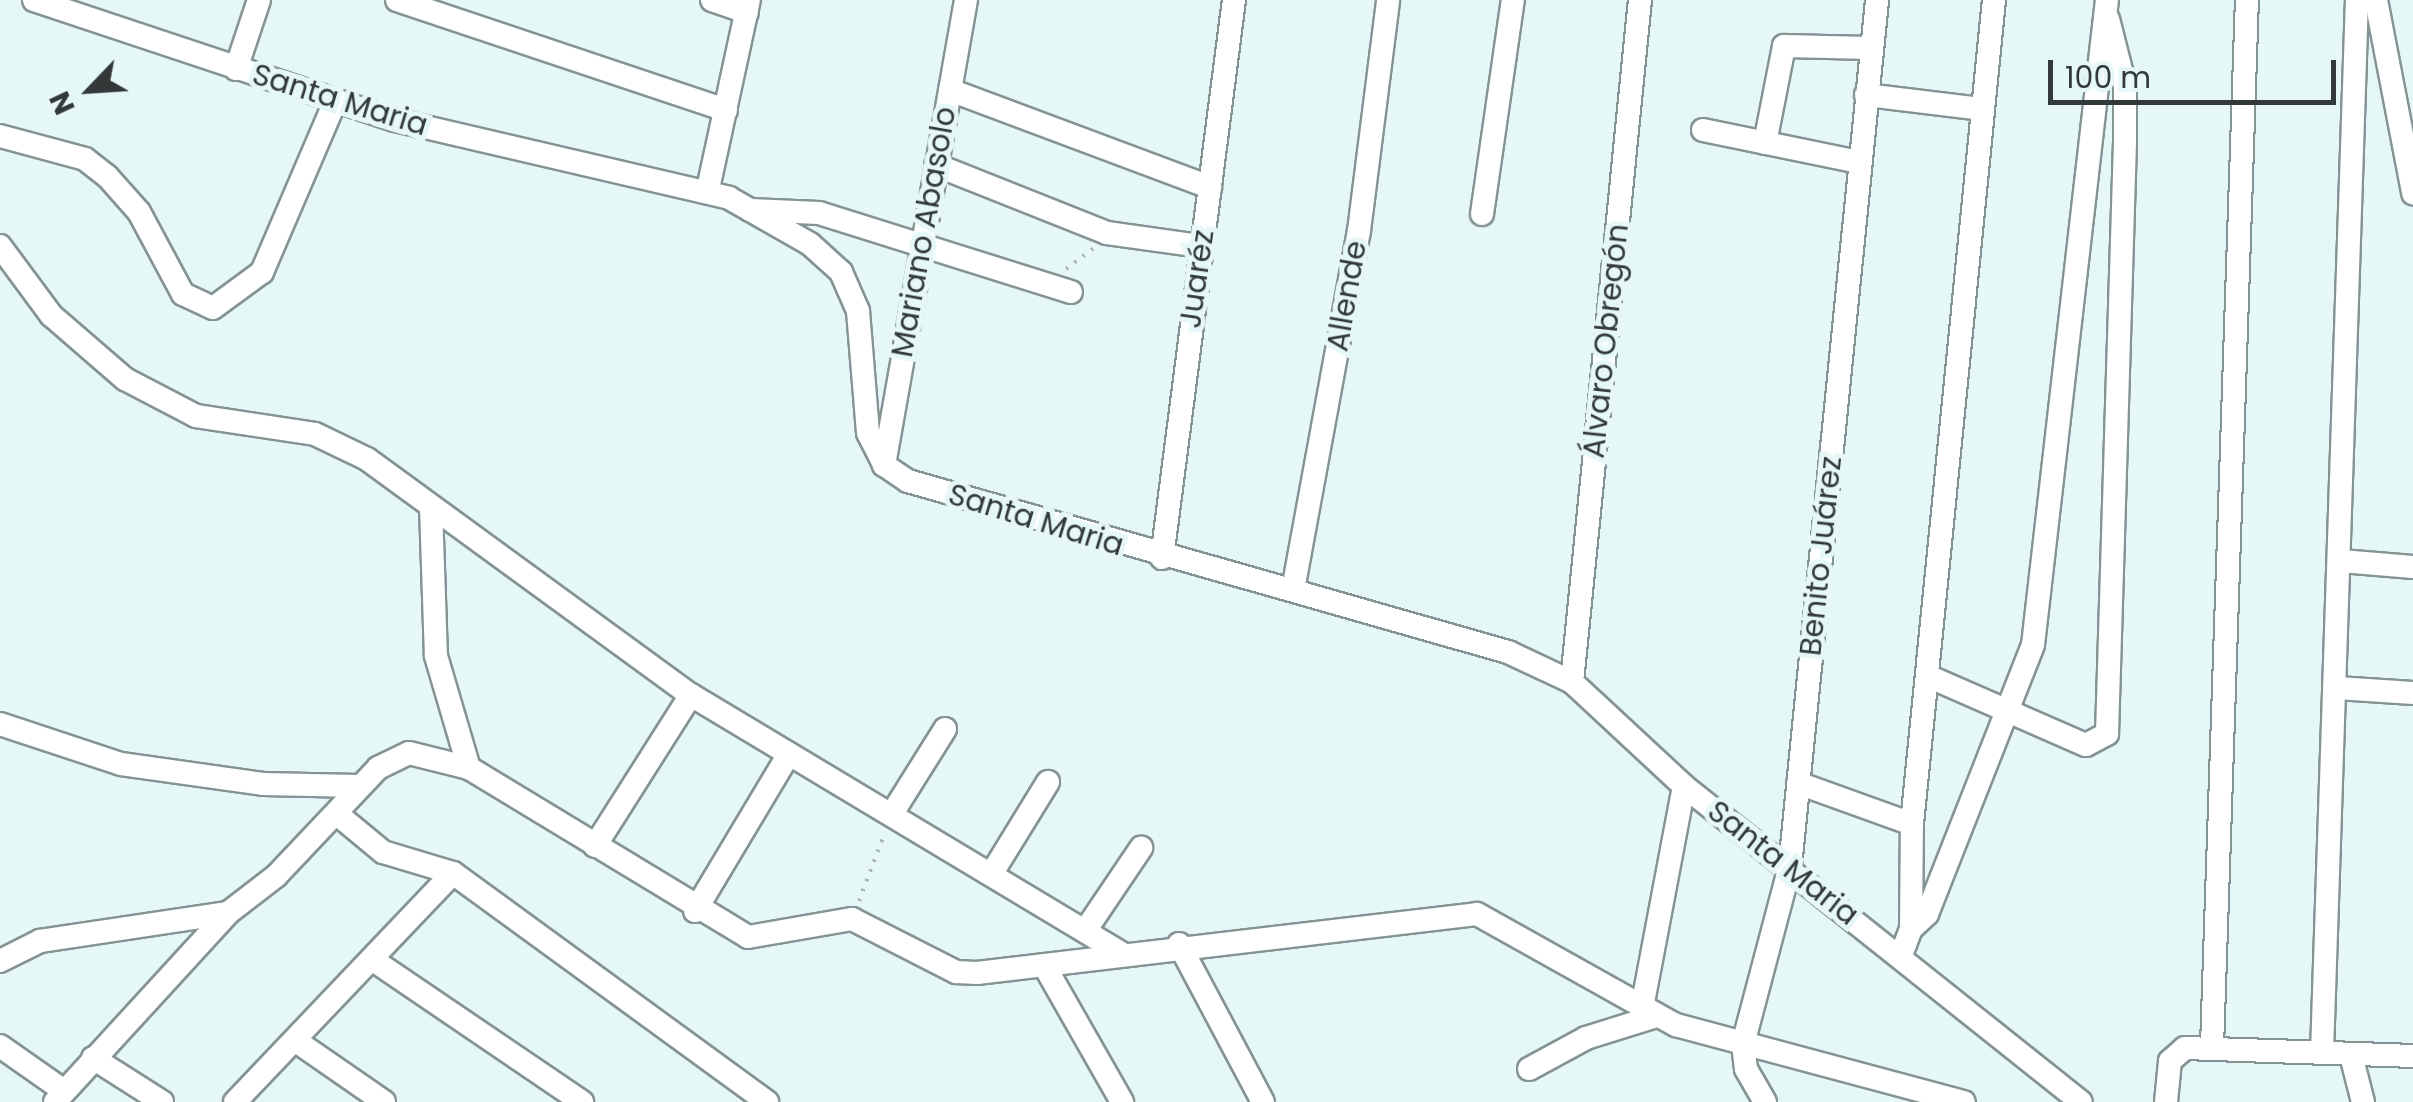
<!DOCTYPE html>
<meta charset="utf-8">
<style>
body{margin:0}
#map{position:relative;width:2413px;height:1102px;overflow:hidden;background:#e6f7f7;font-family:Poppins,sans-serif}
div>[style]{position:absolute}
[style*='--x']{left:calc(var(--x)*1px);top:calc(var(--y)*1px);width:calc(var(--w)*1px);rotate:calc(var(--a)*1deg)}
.path>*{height:4px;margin-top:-2px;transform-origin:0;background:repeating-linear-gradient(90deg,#a8b6b6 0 2.5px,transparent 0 10.5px)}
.roads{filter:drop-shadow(2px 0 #849394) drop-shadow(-2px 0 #849394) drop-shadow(0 2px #849394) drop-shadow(0 -2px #849394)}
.street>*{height:22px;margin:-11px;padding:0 11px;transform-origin:11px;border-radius:11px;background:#fff}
span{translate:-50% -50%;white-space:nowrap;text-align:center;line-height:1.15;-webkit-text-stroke:10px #e6f7f7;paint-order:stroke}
.street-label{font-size:30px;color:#333939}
.north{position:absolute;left:40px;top:40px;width:100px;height:100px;-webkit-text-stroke:8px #e6f7f7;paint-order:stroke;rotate:245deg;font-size:28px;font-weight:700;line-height:40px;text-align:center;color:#333939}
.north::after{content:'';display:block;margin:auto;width:35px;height:45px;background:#333939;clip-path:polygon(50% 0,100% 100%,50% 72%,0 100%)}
.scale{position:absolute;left:2048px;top:60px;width:288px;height:45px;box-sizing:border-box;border:5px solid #333939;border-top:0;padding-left:12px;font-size:30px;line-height:35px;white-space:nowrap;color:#333939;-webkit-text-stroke:8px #e6f7f7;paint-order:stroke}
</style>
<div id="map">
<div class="path">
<div style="--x:1066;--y:269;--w:35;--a:-37"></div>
<div style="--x:859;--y:901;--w:71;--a:-69.3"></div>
</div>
<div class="roads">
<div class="street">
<div style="--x:34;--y:0;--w:380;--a:18.4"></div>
<div style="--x:395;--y:120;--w:343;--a:13.1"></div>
<div style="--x:729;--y:198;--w:93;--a:29.6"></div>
<div style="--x:810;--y:244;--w:42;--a:42.1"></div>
<div style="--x:841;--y:272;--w:43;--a:66.4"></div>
<div style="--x:858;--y:311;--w:122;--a:85.3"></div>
<div style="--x:868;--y:433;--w:36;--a:63"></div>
<div style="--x:884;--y:465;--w:29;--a:34"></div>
<div style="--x:908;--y:481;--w:624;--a:15.91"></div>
<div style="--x:1508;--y:652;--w:71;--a:25.1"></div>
<div style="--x:1572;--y:682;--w:153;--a:42.9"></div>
<div style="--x:1684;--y:786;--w:507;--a:38.52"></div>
<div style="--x:397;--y:0;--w:347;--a:18.5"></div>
<div style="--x:712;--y:0;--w:37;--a:19"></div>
<div style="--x:2376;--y:0;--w:197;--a:79.1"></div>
<div style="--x:236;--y:69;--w:73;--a:-71.6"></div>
<div style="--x:950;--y:90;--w:278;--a:20.5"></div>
<div style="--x:1866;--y:95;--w:117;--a:6.9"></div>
<div style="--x:1703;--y:130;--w:159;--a:11.6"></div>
<div style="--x:0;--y:136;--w:88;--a:15.1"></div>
<div style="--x:85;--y:159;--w:28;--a:38"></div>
<div style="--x:107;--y:176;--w:48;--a:48.4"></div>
<div style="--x:139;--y:212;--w:93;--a:61.8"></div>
<div style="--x:183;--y:294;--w:33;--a:25"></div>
<div style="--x:213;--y:308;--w:61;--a:-36.3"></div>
<div style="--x:262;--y:272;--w:185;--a:-66.8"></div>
<div style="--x:1765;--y:143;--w:99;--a:-78.9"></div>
<div style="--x:1784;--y:46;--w:87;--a:1.3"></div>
<div style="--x:936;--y:165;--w:184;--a:21.7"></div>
<div style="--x:1107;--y:233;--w:95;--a:7.9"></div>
<div style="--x:708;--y:189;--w:193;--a:-77.8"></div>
<div style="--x:750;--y:210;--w:69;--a:2.5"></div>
<div style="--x:819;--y:213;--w:264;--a:17.4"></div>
<div style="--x:1482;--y:214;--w:216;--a:-81.8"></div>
<div style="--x:0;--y:246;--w:86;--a:53.5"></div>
<div style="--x:51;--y:315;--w:98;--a:40.9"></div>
<div style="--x:125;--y:379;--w:80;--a:27.5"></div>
<div style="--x:196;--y:416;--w:120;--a:8.6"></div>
<div style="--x:315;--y:434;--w:58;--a:25.7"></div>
<div style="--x:367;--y:459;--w:401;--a:36.1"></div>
<div style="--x:691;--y:695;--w:501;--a:30.96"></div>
<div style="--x:884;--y:465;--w:472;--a:-80"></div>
<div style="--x:431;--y:507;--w:149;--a:88.1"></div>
<div style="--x:436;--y:656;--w:117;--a:73.6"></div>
<div style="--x:1162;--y:558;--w:563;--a:-82.65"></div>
<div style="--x:2341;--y:561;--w:72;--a:4.8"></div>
<div style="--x:1293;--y:590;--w:365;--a:-79.6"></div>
<div style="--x:1359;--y:231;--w:233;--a:-82.8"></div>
<div style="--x:1930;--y:677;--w:170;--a:23.6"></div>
<div style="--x:2086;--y:745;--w:24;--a:-28"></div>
<div style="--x:2107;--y:734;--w:594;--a:-88.26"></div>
<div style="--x:2125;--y:140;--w:54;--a:-90"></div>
<div style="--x:2125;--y:86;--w:69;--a:-104.2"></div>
<div style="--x:1572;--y:682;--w:685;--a:-84.31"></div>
<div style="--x:2337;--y:688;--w:76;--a:3.8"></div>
<div style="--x:0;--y:724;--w:127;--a:18.3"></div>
<div style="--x:121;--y:764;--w:143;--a:8"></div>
<div style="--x:263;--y:784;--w:96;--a:1.2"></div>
<div style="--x:1798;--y:783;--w:121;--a:19.8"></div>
<div style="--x:893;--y:812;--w:98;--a:-57.9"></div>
<div style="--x:337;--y:814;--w:60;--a:39.6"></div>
<div style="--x:383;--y:852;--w:73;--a:16.7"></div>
<div style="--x:453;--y:873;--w:389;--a:36.1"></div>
<div style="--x:595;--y:846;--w:179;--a:-57.6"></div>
<div style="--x:992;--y:873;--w:107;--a:-58.4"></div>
<div style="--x:695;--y:911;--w:183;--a:-59.1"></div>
<div style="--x:1087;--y:928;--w:97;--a:-56"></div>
<div style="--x:1911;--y:929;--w:22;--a:-43"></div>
<div style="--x:1927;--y:914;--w:289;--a:-68.5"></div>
<div style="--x:2033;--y:645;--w:649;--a:-83.46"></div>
<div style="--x:1179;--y:944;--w:179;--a:62"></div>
<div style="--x:1901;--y:955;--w:28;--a:-69"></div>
<div style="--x:1911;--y:929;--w:105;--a:-89.5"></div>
<div style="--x:1912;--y:824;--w:828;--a:-84.32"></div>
<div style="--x:373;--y:960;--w:253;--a:34.2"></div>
<div style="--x:0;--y:961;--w:45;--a:-26.6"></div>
<div style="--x:40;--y:941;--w:190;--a:-8.5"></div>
<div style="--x:1044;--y:965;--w:158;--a:60.3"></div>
<div style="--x:1642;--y:1008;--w:226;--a:-79.3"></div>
<div style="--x:296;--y:1041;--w:107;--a:34.7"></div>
<div style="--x:0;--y:1046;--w:78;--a:35.1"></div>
<div style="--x:2212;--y:1047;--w:1048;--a:-88.09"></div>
<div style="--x:2322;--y:1053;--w:1054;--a:-88.1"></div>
<div style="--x:2351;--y:1055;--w:49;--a:75.7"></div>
<div style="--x:93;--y:1058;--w:82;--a:32.5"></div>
<div style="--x:1529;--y:1069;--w:65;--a:-28.5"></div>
<div style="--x:1586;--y:1038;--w:73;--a:-17.4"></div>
<div style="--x:55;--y:1102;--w:256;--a:-47.5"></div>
<div style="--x:228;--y:913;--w:61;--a:-37.6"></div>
<div style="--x:276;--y:876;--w:149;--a:-46.6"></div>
<div style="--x:378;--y:768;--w:34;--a:-26"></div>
<div style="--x:409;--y:753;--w:62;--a:14"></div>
<div style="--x:469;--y:768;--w:326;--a:31.2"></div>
<div style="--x:748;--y:937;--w:106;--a:-9.8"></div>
<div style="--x:852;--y:919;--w:117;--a:27"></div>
<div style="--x:956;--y:972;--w:21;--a:3"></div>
<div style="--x:977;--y:973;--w:503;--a:-6.73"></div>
<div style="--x:1477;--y:914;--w:228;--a:29.2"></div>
<div style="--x:1676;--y:1025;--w:298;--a:15"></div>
<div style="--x:235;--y:1102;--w:316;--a:-46.4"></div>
<div style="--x:1765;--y:1102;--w:38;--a:-120"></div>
<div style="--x:1746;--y:1069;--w:25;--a:-97"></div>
<div style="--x:1743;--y:1044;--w:184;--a:-75.2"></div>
<div style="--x:1790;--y:866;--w:870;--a:-84.26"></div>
<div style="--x:2166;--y:1102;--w:41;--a:-84.4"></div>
<div style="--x:2170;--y:1061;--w:20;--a:-41"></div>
<div style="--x:2185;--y:1048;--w:228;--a:2"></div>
</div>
</div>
<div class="street-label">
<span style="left:340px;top:100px;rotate:17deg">Santa Maria</span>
<span style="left:924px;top:232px;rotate:-80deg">Mariano Abasolo</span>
<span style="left:1197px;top:279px;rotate:-82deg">Juaréz</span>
<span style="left:1347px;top:296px;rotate:-80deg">Allende</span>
<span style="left:1606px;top:341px;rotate:-84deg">Álvaro Obregón</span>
<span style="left:1036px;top:520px;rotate:17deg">Santa Maria</span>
<span style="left:1821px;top:556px;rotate:-84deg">Benito Juárez</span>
<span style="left:1783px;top:863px;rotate:38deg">Santa Maria</span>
</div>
<div class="north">N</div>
<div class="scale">100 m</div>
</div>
